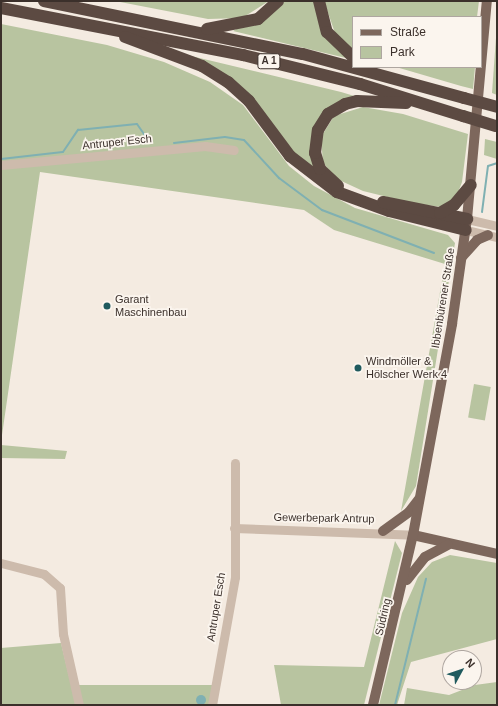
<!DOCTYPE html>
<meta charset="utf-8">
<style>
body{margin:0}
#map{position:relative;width:498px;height:706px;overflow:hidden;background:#f4ebe1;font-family:Helvetica,sans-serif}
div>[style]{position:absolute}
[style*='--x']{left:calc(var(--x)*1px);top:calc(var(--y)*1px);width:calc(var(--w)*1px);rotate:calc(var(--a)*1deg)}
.green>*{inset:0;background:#b8c4a0;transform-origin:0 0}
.water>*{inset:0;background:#7fb0b2}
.round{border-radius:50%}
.stream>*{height:2px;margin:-1px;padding:0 1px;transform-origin:1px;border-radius:1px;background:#7fb0b2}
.minor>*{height:9px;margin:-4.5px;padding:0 4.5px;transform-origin:4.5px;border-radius:4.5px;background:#cdbbac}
.major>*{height:10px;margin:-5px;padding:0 5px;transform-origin:5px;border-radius:5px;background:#7d675c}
.highway>*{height:12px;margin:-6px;padding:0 6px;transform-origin:6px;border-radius:6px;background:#5c4a42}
.highway-bridge>*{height:12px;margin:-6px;padding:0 6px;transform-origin:6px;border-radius:6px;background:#5c4a42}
.dots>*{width:11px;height:11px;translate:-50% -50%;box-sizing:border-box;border:2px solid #fbf5ee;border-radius:50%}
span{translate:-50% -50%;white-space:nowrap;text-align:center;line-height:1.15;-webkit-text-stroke:3.5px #fbf5ee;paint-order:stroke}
.shield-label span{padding:1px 3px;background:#fbf5ee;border:1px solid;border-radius:3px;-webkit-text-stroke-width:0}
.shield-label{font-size:10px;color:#3b302b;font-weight:700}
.street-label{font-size:11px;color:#3b302b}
.poi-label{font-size:11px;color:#3b302b}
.left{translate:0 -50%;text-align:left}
.frame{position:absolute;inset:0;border:2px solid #3b302b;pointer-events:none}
.legend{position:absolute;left:352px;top:16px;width:130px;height:52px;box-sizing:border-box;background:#fbf5ee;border:1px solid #aea6a0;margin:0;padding:5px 7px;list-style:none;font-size:12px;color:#3b302b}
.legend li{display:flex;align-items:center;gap:8px;height:20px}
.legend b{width:20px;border:1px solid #aea6a0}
.north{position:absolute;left:442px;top:650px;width:40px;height:40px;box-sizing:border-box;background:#fbf5ee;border:1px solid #aea6a0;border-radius:50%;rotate:50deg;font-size:11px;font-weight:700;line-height:16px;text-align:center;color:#3b302b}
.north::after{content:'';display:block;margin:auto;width:14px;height:18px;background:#1f5a5e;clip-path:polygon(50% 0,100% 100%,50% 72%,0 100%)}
</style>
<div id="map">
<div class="green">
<div style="clip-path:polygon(115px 1px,269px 1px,242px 18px,208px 19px)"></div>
<div style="clip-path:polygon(283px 1px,316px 1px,346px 58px,233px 31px)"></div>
<div style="clip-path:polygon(324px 1px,479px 1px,477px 17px,353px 17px,353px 52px,336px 36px)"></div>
<div style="clip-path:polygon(1px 24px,107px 45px,164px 62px,210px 82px,243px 105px,289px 166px,314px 186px,355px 208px,448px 235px,455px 243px,416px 486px,401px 511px,445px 264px,334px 230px,304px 210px,40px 172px,1px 442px)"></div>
<div style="clip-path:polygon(497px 24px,497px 95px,492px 93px)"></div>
<div style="clip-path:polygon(187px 55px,341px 92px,361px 98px,327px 113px,317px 168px,299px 162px,260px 109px)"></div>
<div style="clip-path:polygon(396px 67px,475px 67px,473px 89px,461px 86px)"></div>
<div style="clip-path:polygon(363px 107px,403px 114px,468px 134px,462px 182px,456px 198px,441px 207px,412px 203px,363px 191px,337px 179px,323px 163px,321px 137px,334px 116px)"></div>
<div style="clip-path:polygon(485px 139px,497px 142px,497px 159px,484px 155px)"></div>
<div style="left:474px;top:384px;width:17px;height:34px;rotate:10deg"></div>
<div style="clip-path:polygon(1px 445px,67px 451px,65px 459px,1px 458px)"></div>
<div style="clip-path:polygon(395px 541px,402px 553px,364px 705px,281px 705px,274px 665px,364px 667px)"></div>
<div style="clip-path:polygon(450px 555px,497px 563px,497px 639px,411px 662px,397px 705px,379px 705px,402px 613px,418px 577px,432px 562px)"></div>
<div style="clip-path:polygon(61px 643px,76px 705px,1px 705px,1px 648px)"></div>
<div style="clip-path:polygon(497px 682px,497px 705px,404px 705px,407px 688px,449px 695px,475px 685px)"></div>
<div style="left:78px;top:685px;width:135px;height:21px"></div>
</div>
<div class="water">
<div class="round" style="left:196px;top:695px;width:10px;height:10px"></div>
</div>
<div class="stream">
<div style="--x:174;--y:143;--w:51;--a:-6.7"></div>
<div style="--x:225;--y:137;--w:19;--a:9"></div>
<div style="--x:244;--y:140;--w:52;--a:47.4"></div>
<div style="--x:279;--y:178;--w:54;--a:36.7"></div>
<div style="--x:322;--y:210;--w:120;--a:21"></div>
<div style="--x:1;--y:159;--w:62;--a:-6.4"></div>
<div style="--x:63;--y:152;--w:27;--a:-56"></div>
<div style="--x:78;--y:130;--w:59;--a:-5.8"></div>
<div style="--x:137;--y:124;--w:21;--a:55"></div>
<div style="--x:482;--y:212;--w:46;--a:-82.6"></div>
<div style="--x:488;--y:166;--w:9;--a:-18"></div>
<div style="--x:395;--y:705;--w:130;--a:-76.2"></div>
</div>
<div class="minor">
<div style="--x:1;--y:165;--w:205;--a:-5.3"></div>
<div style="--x:205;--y:146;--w:29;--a:8"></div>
<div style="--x:467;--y:219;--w:31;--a:13"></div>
<div style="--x:466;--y:230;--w:32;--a:13"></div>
<div style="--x:234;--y:528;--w:179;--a:2.2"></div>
<div style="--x:1;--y:563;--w:44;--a:14.3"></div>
<div style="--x:44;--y:574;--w:21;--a:41"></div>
<div style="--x:60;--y:588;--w:46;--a:86.3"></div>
<div style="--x:63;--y:634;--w:73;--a:77.3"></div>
<div style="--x:212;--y:705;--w:130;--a:-79.8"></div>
<div style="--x:235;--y:577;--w:114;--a:-90"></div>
</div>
<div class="major">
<div style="--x:461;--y:258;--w:24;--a:-48"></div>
<div style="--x:477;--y:240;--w:12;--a:-24"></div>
<div style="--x:383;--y:531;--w:32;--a:-36"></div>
<div style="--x:409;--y:512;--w:16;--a:-52"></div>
<div style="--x:413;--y:535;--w:86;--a:12.7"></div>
<div style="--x:407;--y:580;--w:29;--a:-52"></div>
<div style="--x:425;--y:557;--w:26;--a:-28"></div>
<div style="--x:373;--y:705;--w:175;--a:-76.8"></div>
<div style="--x:413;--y:535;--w:215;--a:-79.5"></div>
<div style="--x:452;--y:324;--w:106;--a:-81.9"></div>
<div style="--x:467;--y:219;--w:219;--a:-84.8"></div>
</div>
<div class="highway">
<div style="--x:44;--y:1;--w:264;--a:11.6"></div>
<div style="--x:303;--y:54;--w:167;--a:15.3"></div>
<div style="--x:319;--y:1;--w:32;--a:76"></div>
<div style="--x:327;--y:32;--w:36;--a:44"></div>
<div style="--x:1;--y:8;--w:247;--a:11"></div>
<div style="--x:243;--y:55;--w:121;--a:13.9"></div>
<div style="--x:360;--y:84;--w:108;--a:17.3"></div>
<div style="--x:207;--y:29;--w:52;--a:-11.1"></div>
<div style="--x:258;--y:19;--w:27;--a:-42"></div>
<div style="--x:125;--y:37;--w:82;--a:20.6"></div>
<div style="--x:202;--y:66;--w:31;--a:32"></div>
<div style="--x:228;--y:82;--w:28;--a:42"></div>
<div style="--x:249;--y:101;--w:69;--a:53.3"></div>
<div style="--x:290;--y:156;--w:59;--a:37.5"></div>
<div style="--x:337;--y:192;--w:55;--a:20.1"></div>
<div style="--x:389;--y:211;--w:79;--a:13.9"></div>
<div style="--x:338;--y:186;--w:25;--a:-137"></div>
<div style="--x:320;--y:169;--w:17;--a:-107"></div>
<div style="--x:315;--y:153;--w:23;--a:-83"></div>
<div style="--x:318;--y:130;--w:19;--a:-58"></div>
<div style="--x:328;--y:114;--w:20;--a:-30"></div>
<div style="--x:345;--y:104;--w:12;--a:-14"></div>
<div style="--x:357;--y:101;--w:49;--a:2.3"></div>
<div style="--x:383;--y:202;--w:86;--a:11.4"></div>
<div style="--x:440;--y:213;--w:16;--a:-30"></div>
<div style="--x:454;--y:205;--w:26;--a:-50"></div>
</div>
<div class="highway-bridge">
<div style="--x:464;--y:98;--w:34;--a:15"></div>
<div style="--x:463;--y:116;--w:34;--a:17"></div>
</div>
<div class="dots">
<div style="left:107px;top:306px;background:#1f5a5e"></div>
<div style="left:358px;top:368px;background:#1f5a5e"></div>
</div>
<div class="shield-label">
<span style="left:269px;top:61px">A 1</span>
</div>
<div class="street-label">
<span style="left:117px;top:142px;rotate:-6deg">Antruper Esch</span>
<span style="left:443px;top:298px;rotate:-81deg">Ibbenbürener Straße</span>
<span style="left:324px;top:518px;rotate:1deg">Gewerbepark Antrup</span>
<span style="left:216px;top:607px;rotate:-81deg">Antruper Esch</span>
<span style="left:383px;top:617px;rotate:-77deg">Südring</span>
</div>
<div class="poi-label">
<span class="left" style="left:115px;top:306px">Garant<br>Maschinenbau</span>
<span class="left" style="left:366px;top:368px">Windmöller &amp;<br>Hölscher Werk 4</span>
</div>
<div class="frame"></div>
<ul class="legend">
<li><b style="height:5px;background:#7d675c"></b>Straße</li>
<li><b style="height:11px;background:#b8c4a0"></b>Park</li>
</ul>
<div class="north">N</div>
</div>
